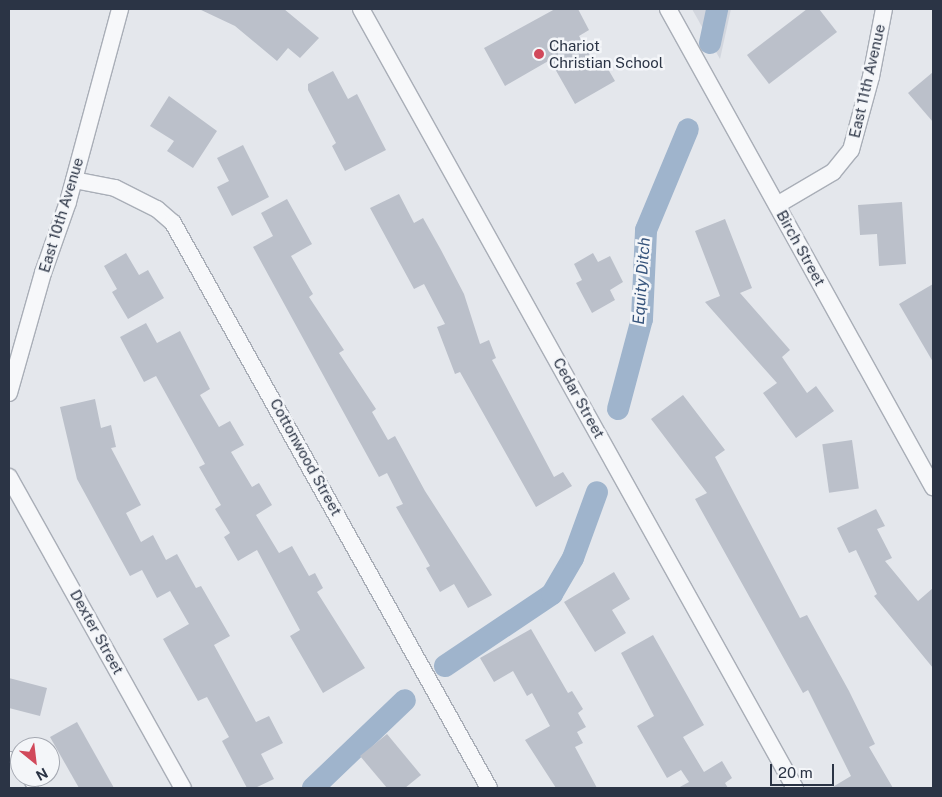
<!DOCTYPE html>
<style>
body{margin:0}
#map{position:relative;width:942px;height:797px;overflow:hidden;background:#e4e7ec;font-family:"Public Sans",sans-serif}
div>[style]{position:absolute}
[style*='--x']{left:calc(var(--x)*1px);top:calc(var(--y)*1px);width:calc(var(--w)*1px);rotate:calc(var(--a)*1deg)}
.built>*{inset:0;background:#d2d6de}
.canal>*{height:22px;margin:-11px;padding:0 11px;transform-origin:11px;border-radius:11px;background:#9fb4cc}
.building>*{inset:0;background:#bbc0ca;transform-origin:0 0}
.roads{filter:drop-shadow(1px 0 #a9aeb7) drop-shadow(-1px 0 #a9aeb7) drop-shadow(0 1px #a9aeb7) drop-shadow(0 -1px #a9aeb7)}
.lane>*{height:9px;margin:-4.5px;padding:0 4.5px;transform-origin:4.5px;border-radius:4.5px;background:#f7f8fa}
.street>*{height:16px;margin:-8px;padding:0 8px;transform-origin:8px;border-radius:8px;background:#f7f8fa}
.dots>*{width:14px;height:14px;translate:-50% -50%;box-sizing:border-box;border:2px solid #f4f6f9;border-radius:50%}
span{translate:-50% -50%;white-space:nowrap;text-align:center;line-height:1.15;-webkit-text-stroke:5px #f4f6f9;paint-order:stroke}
.poi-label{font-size:15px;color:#2b3445}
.left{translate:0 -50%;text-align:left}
.street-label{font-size:15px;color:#2b3445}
.water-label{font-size:16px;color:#34527a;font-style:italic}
.frame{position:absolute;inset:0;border:10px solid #2b3445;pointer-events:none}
.north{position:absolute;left:10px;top:737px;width:50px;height:50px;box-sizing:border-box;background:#f4f6f9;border:1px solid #a4a8b1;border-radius:50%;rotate:151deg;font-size:14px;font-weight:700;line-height:20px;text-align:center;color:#2b3445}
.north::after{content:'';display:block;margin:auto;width:18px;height:22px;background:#d1495b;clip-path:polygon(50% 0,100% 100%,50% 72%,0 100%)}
.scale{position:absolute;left:770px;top:764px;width:64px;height:22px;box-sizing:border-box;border:2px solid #2b3445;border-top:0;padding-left:6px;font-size:15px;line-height:18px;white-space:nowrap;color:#2b3445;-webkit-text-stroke:4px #f4f6f9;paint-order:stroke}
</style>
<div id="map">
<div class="built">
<div style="clip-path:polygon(692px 9px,731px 9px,720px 59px)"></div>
</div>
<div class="canal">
<div style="--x:710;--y:43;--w:35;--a:-78"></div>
<div style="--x:618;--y:409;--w:93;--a:-75.1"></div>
<div style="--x:642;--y:319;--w:89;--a:-87.4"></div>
<div style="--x:646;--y:230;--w:109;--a:-67.4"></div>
<div style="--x:445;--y:666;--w:129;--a:-33.9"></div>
<div style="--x:552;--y:594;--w:42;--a:-59.7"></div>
<div style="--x:573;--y:558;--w:70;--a:-70"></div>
<div style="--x:313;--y:788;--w:127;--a:-43.7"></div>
</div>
<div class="building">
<div style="clip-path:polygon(199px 9px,284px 9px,319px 38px,300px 58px,288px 48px,277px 61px,235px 26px)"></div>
<div style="clip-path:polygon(555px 9px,578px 9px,589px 30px,579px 36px,598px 69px,605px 64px,615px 81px,575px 104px,550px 60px,505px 86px,484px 48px)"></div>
<div style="clip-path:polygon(807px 9px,819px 9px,837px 32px,769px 84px,747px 55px)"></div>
<div style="clip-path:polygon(333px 71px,348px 99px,357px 94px,386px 150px,345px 171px,332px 146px,336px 143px,308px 90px,308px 84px)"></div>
<div style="clip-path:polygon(933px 72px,933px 122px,908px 93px)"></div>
<div style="clip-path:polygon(169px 96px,217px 131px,193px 168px,167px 151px,174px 141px,150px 126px)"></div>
<div style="clip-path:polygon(243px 145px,269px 197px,232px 216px,217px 187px,229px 181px,217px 158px)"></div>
<div style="clip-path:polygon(399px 194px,414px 223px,423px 218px,441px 250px,464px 294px,480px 344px,489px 340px,496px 358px,492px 360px,554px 477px,563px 472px,572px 486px,536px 507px,460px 372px,455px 374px,437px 327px,445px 324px,424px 284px,414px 289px,370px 208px)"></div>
<div style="clip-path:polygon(287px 199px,312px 244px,291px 256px,313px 294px,309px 297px,344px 350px,339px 353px,376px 409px,372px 412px,388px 440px,395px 436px,425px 491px,492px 595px,468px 608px,454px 584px,440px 592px,426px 568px,430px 566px,396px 507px,403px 504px,387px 473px,379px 477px,253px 247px,273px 236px,261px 213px)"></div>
<div style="clip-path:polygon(902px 202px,906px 264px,879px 266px,877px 234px,860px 235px,858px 205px)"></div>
<div style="clip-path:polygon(725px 219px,752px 288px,740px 293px,790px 350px,782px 357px,807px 393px,816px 386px,834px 411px,796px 438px,763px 393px,777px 383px,705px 302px,720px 296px,695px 231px)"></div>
<div style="clip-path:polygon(126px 253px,139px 275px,148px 270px,164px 298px,128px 319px,112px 292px,117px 289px,104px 266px)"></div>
<div style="clip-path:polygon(593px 253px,598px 262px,610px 256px,623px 282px,610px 290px,615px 300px,592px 313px,576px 283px,582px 280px,574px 264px)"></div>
<div style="clip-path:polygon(933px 284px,933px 362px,899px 304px)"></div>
<div style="clip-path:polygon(146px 323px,157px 343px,180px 331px,210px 389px,200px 395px,219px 427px,230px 421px,244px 445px,231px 452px,252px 487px,259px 483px,272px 505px,256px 515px,279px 553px,292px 546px,309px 576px,315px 573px,323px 588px,317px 592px,365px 668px,323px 693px,290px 636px,300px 630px,257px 550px,238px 561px,224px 537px,230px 533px,215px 509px,221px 505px,199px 467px,205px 464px,156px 376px,144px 382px,120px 337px)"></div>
<div style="clip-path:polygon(683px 395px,725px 450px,715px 457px,800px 618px,807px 615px,849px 691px,875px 744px,869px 747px,893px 788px,831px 788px,851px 776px,808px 690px,803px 693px,695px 499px,707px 493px,651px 419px)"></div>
<div style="clip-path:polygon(95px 399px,101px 428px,111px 425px,116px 447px,111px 448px,141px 505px,126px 513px,141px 542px,153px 535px,166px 560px,177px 554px,196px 588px,201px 586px,230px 636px,214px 645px,256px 722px,269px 716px,283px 743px,261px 754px,274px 779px,255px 788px,247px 788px,222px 741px,229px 737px,207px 697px,198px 701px,163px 639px,189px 624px,170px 591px,157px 598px,142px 570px,130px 576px,77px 479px,60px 407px)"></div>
<div style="left:852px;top:440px;width:49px;height:30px;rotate:82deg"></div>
<div style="clip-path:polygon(876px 509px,885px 526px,877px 529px,892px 558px,885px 561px,918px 601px,933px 588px,933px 668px,874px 596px,877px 594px,856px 550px,849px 553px,837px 528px)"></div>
<div style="clip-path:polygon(614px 572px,630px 599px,612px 610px,626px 633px,595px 652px,564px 602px)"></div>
<div style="clip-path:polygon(531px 629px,568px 693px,572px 691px,583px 709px,578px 713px,586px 727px,577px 732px,583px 743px,575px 747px,597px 788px,556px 788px,525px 740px,550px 726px,532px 693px,527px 696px,513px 671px,494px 682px,480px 658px)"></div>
<div style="clip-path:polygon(653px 635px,704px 725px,683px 737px,704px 772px,722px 761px,732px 778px,725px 783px,728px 788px,678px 788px,689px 782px,681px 770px,667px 778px,637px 726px,654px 716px,621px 653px)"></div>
<div style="clip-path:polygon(9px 678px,47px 688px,40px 716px,9px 708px)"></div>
<div style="clip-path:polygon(77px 722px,114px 788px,79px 788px,50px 737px)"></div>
<div style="clip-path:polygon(387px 734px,421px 775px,405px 788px,387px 788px,360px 756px)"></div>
</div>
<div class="roads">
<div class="lane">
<div style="--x:9;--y:756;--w:6;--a:9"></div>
<div style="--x:15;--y:757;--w:10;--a:61"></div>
<div style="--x:26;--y:777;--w:13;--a:58"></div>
</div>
<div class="street">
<div style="--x:361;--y:9;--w:892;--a:60.88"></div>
<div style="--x:668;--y:9;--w:547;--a:61"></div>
<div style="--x:74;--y:180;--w:42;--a:11"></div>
<div style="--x:115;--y:188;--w:47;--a:26.6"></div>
<div style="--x:157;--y:209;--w:21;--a:41"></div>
<div style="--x:173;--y:223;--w:647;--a:60.78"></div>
<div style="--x:777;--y:205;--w:65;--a:-30.5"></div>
<div style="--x:833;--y:172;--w:28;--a:-51"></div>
<div style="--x:851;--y:150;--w:76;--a:-74.7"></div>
<div style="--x:871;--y:77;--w:69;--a:-79.2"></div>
<div style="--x:9;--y:393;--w:125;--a:-74.2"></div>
<div style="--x:43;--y:273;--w:75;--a:-70.6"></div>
<div style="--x:68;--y:202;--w:200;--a:-74.9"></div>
<div style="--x:9;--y:477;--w:356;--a:60.8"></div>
</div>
</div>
<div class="dots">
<div style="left:539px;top:54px;background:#d1495b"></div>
</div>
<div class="poi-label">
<span class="left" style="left:549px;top:54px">Chariot<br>Christian School</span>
</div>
<div class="street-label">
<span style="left:867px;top:81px;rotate:-77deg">East 11th Avenue</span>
<span style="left:61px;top:215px;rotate:-73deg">East 10th Avenue</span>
<span style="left:801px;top:248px;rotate:61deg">Birch Street</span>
<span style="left:579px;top:398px;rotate:61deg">Cedar Street</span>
<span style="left:306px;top:457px;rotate:61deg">Cottonwood Street</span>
<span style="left:97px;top:632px;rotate:61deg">Dexter Street</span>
</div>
<div class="water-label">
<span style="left:642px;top:281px;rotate:-86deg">Equity Ditch</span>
</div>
<div class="frame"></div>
<div class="north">N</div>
<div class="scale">20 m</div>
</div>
